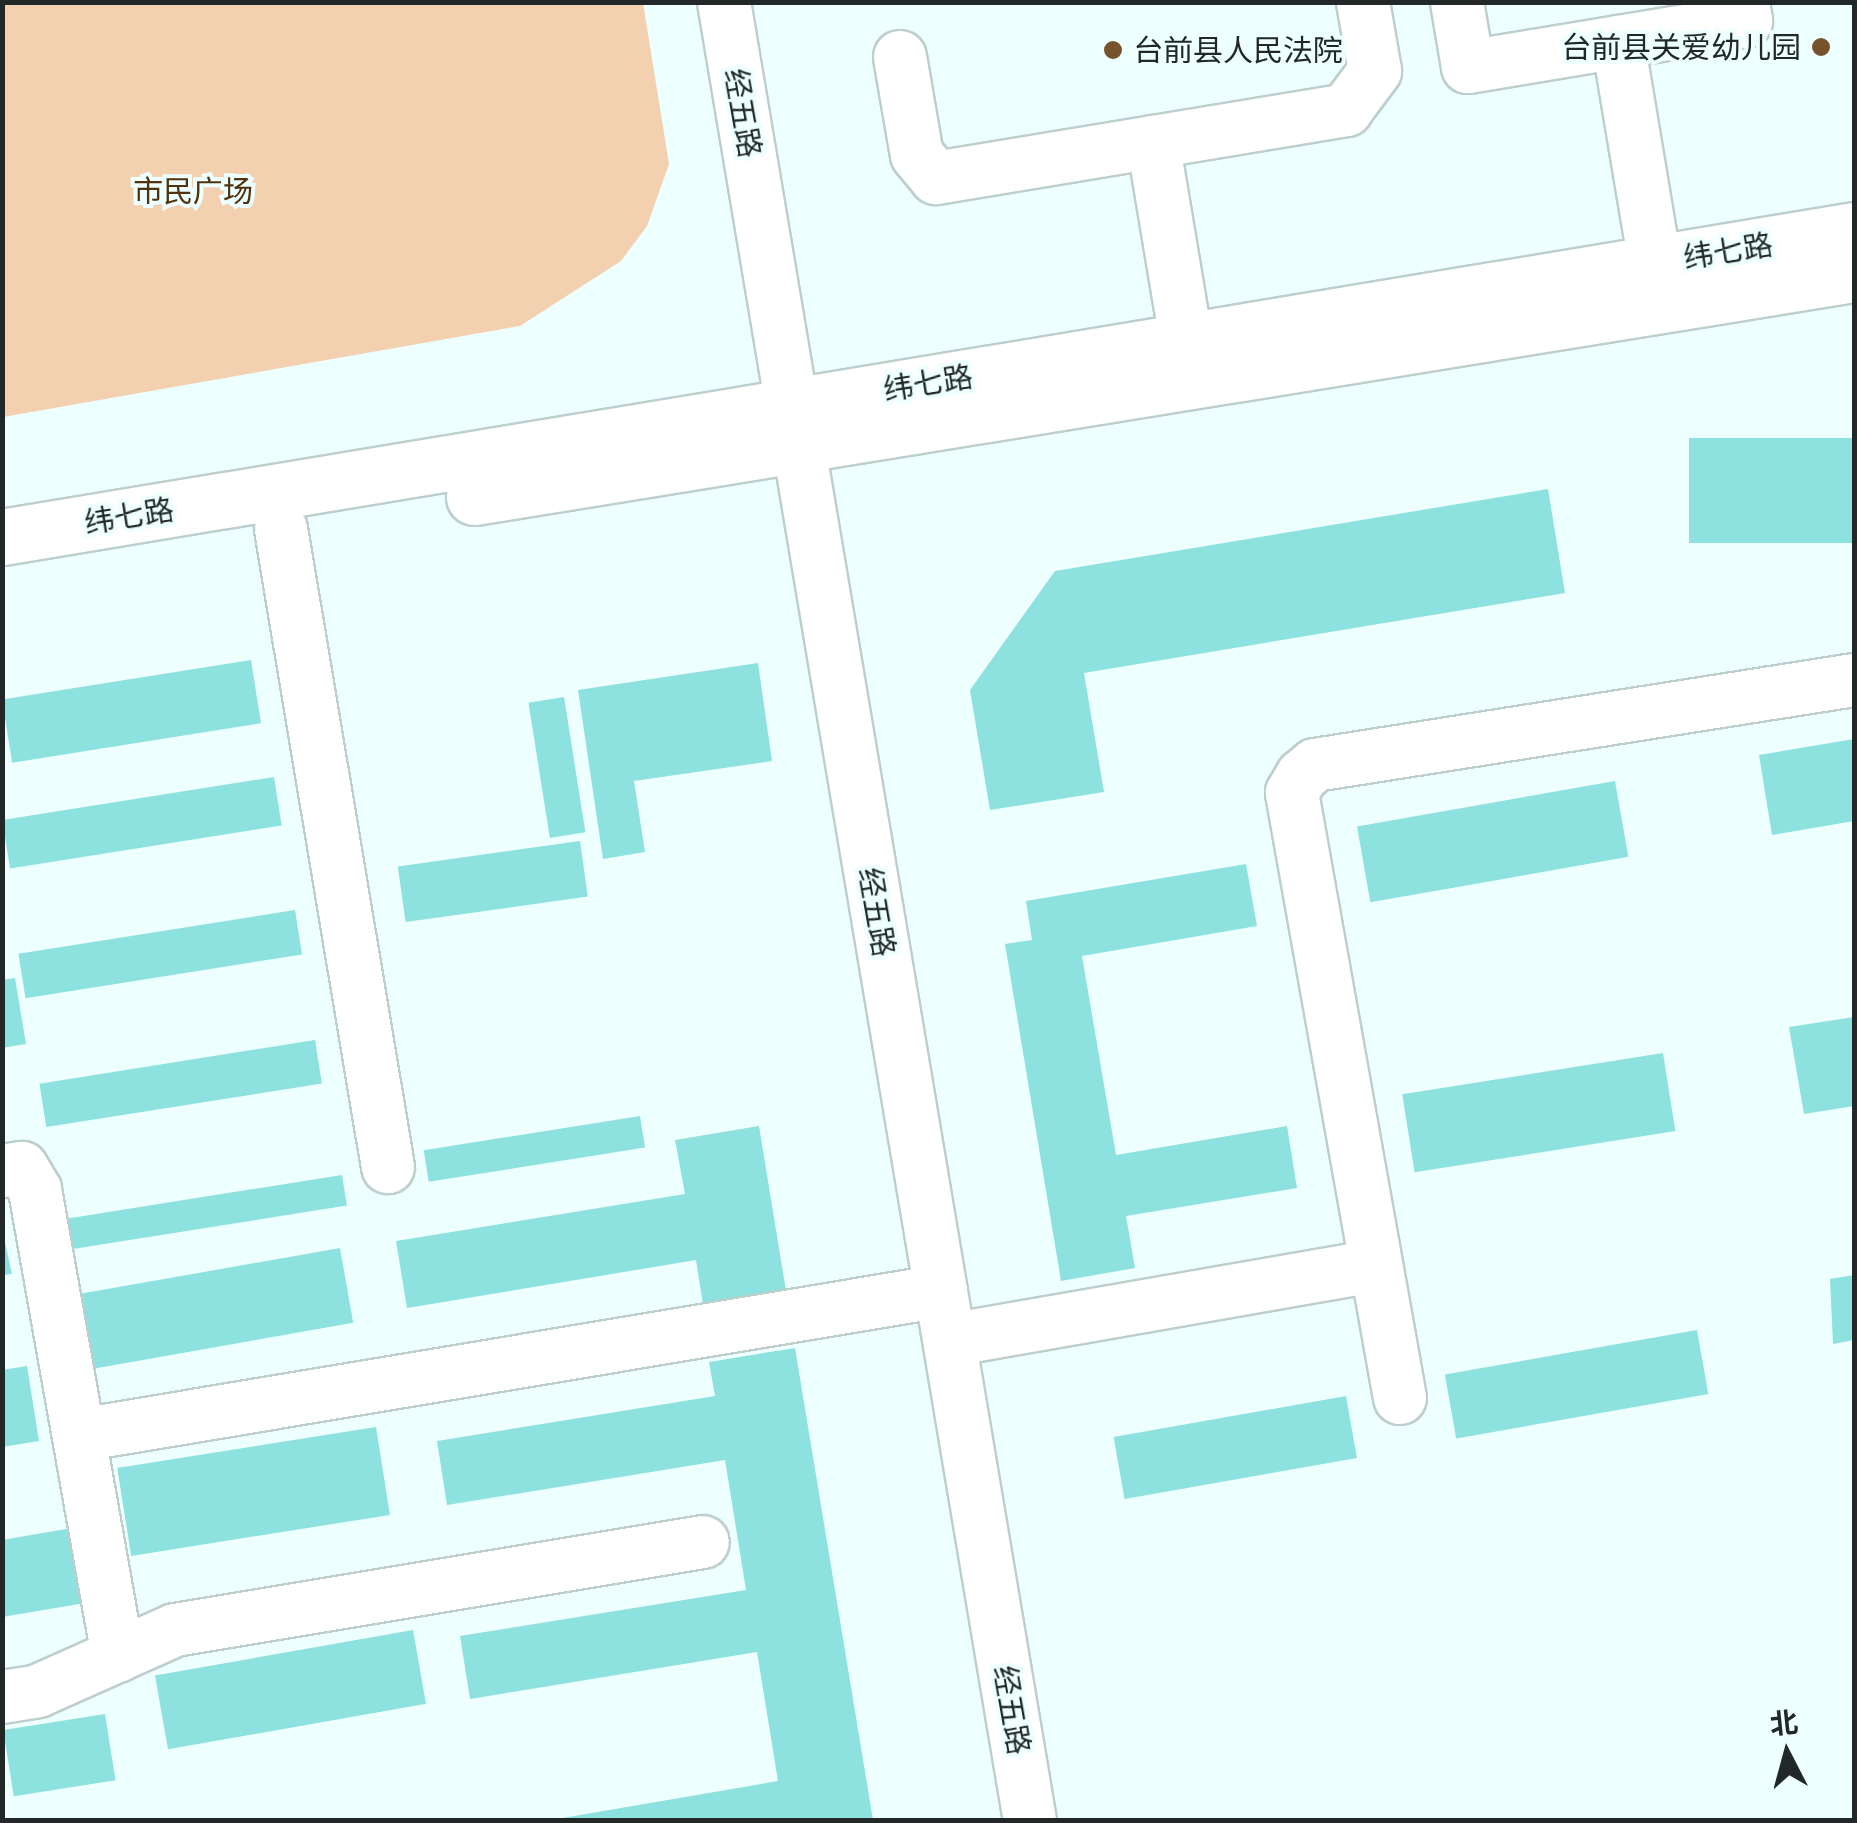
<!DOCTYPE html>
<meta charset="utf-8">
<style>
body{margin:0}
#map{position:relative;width:1857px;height:1823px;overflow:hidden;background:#edfffe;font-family:"Archivo Narrow","Noto Sans SC",sans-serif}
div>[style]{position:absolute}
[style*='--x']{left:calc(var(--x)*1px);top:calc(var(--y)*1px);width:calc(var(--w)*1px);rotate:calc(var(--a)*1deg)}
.green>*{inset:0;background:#f3d1b0}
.building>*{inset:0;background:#8de1de;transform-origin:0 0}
.roads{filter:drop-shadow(2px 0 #bdcecd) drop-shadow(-2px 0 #bdcecd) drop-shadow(0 2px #bdcecd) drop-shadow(0 -2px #bdcecd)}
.minor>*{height:52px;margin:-26px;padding:0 26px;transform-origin:26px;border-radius:26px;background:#fff}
.major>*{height:55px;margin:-27.5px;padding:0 27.5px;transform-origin:27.5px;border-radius:27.5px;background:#fff}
.dots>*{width:28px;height:28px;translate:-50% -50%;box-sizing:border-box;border:5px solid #edfffe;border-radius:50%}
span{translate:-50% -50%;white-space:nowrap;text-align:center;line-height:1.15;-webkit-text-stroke:8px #edfffe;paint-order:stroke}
.poi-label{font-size:30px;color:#222828}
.right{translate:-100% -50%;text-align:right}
.left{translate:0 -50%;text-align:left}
.street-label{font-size:30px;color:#222828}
.park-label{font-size:30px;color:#51320d}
.frame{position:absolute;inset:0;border:5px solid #222828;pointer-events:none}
.north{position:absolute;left:1737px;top:1703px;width:100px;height:100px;-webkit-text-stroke:8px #edfffe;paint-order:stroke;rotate:354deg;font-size:28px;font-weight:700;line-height:40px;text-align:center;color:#222828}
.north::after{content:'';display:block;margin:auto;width:35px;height:45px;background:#222828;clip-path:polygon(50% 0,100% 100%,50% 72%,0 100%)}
</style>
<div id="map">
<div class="green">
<div style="clip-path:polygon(3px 2px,643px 3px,669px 164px,647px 226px,621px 261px,520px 326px,3px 417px)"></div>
</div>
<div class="building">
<div style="left:1854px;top:438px;width:105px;height:165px;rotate:90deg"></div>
<div style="clip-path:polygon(1548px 489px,1565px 593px,1084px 673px,1104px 792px,990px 810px,970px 690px,1055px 571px)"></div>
<div style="left:251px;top:660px;width:64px;height:252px;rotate:81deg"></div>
<div style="clip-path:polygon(758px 663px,772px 761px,634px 781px,645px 852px,603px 859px,578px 690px)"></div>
<div style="left:564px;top:697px;width:137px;height:36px;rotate:81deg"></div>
<div style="clip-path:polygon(1854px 739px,1854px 821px,1772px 835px,1759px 755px)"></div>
<div style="left:274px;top:777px;width:49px;height:275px;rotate:81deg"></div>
<div style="left:1615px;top:781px;width:77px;height:262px;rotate:80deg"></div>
<div style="left:580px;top:841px;width:56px;height:184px;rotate:82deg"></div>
<div style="clip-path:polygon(1246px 864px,1257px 926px,1082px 956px,1116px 1155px,1287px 1126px,1297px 1188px,1126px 1216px,1135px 1268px,1061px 1281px,1005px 944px,1032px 940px,1026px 901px)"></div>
<div style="left:295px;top:910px;width:45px;height:280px;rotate:81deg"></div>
<div style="clip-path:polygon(15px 978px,26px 1044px,2px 1048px,2px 980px)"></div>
<div style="clip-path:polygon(1854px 1017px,1854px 1106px,1804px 1114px,1789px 1027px)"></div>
<div style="left:315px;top:1040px;width:44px;height:279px;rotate:81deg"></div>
<div style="left:1663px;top:1053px;width:79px;height:264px;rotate:81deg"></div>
<div style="left:640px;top:1116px;width:32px;height:219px;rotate:81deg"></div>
<div style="clip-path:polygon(759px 1126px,787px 1297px,704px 1311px,696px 1260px,407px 1308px,396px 1241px,685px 1194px,675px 1140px)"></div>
<div style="left:342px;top:1175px;width:31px;height:292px;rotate:81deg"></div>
<div style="clip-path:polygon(2px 1229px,12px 1274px,2px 1275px)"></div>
<div style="left:340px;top:1248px;width:76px;height:264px;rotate:80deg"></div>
<div style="clip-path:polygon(1854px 1275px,1854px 1340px,1833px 1344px,1830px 1279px)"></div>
<div style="left:1697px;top:1330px;width:65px;height:256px;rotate:80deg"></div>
<div style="clip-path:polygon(795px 1348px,873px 1820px,551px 1820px,778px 1781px,757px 1652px,470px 1699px,460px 1636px,746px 1590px,725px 1460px,447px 1505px,437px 1441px,715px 1396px,709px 1362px)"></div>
<div style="clip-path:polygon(27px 1366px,39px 1441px,2px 1447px,2px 1370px)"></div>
<div style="left:1346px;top:1396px;width:63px;height:236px;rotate:80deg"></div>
<div style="left:376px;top:1427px;width:89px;height:262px;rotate:81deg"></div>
<div style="clip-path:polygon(72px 1528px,85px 1603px,2px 1617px,2px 1540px)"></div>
<div style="left:413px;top:1630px;width:75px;height:262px;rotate:80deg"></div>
<div style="left:105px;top:1714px;width:67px;height:103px;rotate:81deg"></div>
</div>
<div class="roads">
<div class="minor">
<div style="--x:724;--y:2;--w:1844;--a:80.45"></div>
<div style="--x:1457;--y:2;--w:66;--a:80.4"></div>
<div style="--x:1468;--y:67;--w:282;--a:-9.4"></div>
<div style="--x:1746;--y:21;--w:19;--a:-99"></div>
<div style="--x:1618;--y:42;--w:224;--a:80.5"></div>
<div style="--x:900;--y:57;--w:99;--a:80.2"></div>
<div style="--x:917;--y:155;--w:30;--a:50"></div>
<div style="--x:936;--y:178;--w:416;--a:-9.4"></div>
<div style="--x:1346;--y:110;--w:49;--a:-53.4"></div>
<div style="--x:1375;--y:71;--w:70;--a:-99.9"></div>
<div style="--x:1153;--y:142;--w:201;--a:80.5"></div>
<div style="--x:281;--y:529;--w:647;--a:80.48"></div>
<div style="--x:2;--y:1171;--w:20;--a:-9"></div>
<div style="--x:22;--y:1168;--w:26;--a:59"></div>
<div style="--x:35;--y:1190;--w:473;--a:79.9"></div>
<div style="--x:950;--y:1340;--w:432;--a:-9.9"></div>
<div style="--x:1400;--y:1398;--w:615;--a:-100.12"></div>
<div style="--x:1292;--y:793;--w:20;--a:-60"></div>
<div style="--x:1302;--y:776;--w:17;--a:-40"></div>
<div style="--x:1315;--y:765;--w:546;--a:-8.96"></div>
<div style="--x:80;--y:1435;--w:873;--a:-9.49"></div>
<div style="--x:2;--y:1697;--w:36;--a:-9"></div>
<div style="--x:38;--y:1691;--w:150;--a:-24"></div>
<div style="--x:175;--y:1630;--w:535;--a:-9.46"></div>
</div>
<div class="major">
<div style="--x:474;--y:497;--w:1398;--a:-9.18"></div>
<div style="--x:2;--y:537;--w:1877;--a:-9.41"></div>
</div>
</div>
<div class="dots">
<div style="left:1821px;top:47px;background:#77532d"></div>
<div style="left:1113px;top:50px;background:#77532d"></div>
</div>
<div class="poi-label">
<span class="right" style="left:1801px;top:47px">台前县关爱幼儿园</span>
<span class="left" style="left:1133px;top:50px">台前县人民法院</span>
</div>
<div class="street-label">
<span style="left:743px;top:113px;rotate:80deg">经五路</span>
<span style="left:1728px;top:251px;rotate:-9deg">纬七路</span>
<span style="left:928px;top:383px;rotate:-9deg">纬七路</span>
<span style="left:129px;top:516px;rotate:-9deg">纬七路</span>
<span style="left:877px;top:912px;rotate:80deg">经五路</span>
<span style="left:1012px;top:1710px;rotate:80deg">经五路</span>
</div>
<div class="park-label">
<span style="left:193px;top:191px">市民广场</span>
</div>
<div class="frame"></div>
<div class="north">北</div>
</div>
